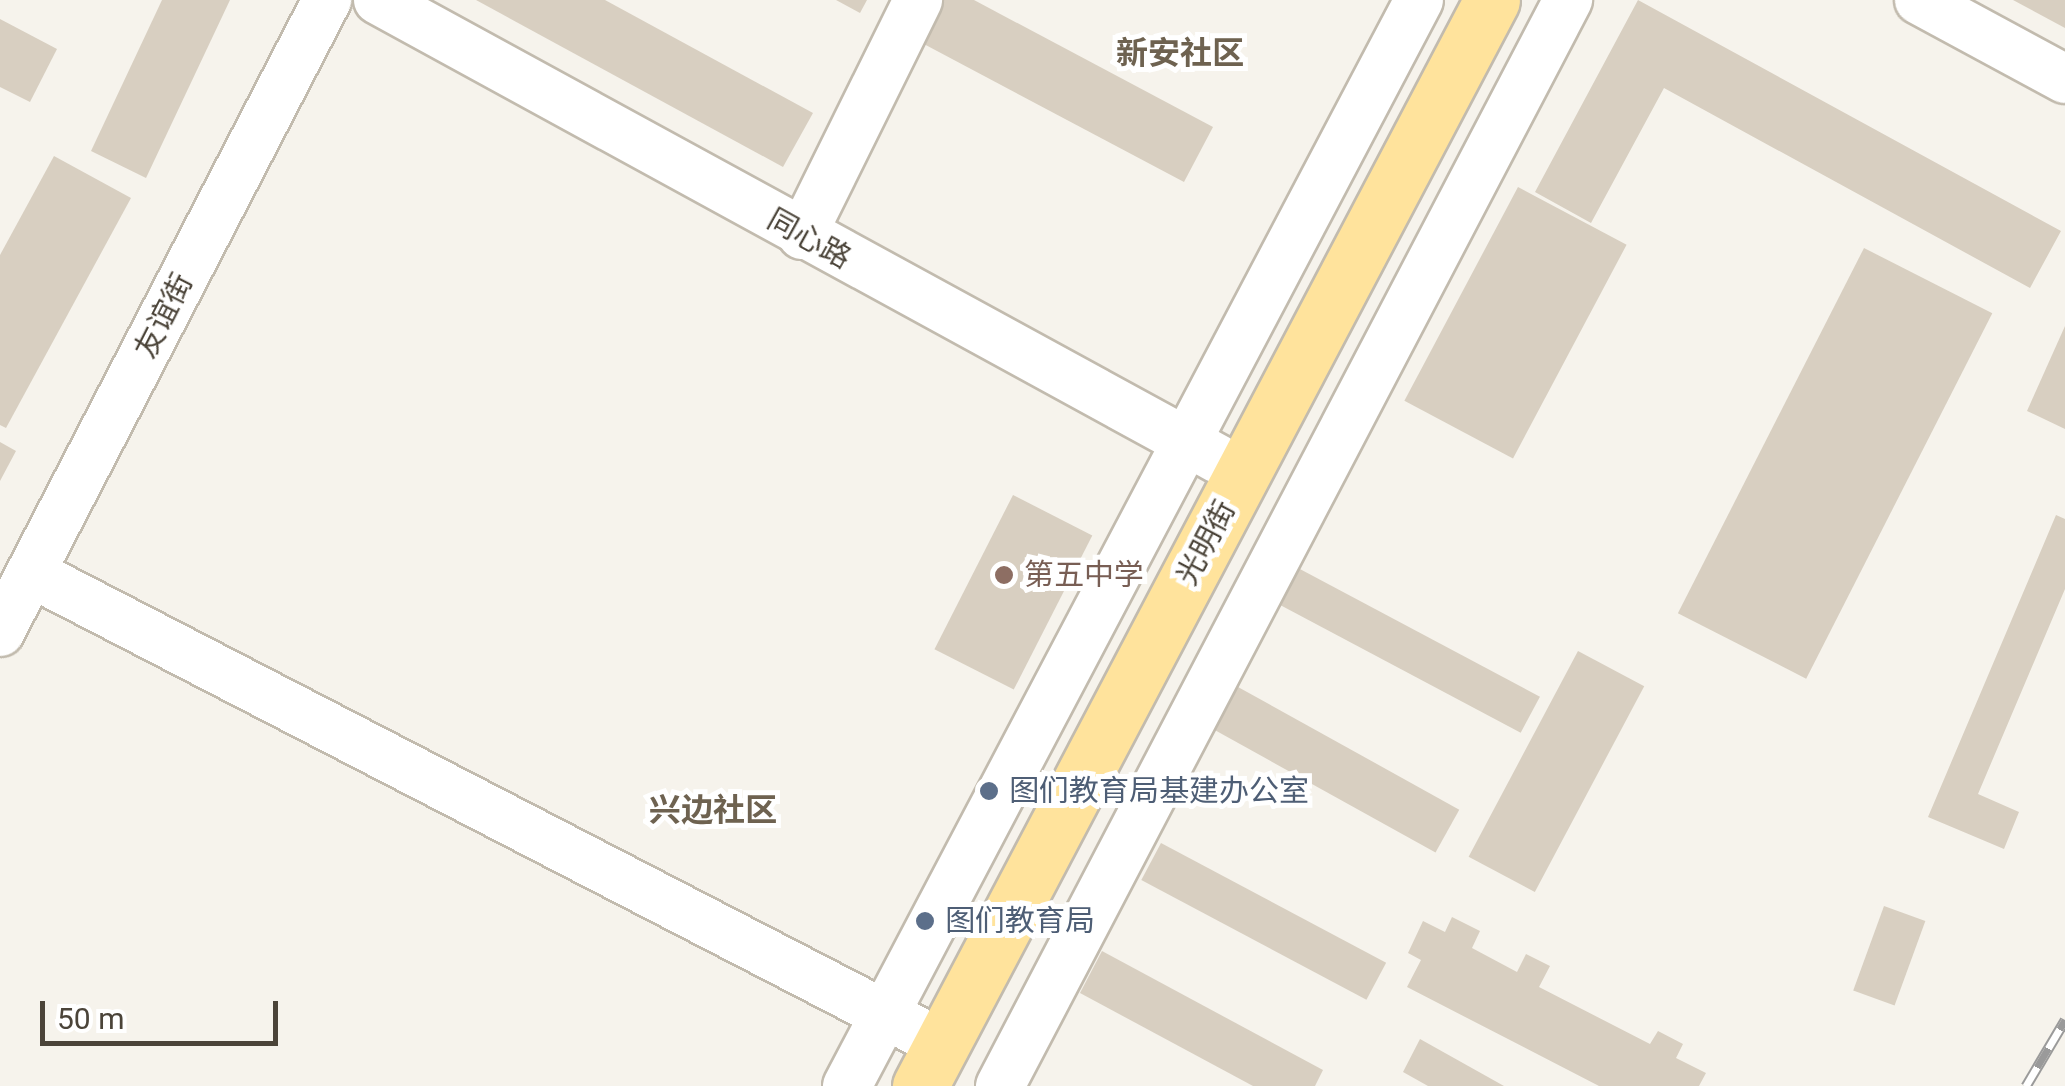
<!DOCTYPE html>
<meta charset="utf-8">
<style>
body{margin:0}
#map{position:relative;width:2065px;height:1086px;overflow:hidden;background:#f6f3ec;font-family:Roboto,"Noto Sans SC",sans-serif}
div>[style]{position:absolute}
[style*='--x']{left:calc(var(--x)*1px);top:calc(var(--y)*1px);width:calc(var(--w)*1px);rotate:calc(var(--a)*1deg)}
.building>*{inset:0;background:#d8cfc1;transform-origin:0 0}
.roads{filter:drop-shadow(2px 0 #c2bbae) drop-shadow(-2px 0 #c2bbae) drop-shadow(0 2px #c2bbae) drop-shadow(0 -2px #c2bbae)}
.minor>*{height:48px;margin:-24px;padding:0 24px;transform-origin:24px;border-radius:24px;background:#fff}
.major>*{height:55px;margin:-27.5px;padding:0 27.5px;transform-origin:27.5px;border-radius:27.5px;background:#ffe39c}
.rail>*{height:11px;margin-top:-5.5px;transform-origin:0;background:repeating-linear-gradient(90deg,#fff 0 22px,#9a9a9a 0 44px);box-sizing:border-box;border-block:2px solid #9a9a9a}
.dots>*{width:28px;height:28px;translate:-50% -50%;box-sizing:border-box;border:5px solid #fff;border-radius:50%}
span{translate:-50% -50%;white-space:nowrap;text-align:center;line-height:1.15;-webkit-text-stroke:10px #fff;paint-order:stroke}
.street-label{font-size:30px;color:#4b4439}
.education-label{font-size:30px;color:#785e54}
.left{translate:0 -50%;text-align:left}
.service-label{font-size:30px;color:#4e5e75}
.neighbourhood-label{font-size:32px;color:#6e6250;font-weight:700}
.scale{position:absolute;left:40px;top:1001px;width:238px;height:45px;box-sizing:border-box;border:5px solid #4b4439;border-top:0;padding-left:12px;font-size:30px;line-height:35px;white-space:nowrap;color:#4b4439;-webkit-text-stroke:8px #fff;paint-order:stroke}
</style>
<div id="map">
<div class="building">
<div style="clip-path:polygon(162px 0,230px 0,146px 178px,91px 151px)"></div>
<div style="clip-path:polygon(476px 0,605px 0,813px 113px,783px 167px)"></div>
<div style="clip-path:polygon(836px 0,867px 0,860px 13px)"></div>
<div style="clip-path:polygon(923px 0,974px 0,1213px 127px,1184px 182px,905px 34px)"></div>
<div style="clip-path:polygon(1638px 0,2061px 231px,2030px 288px,1664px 88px,1591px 223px,1535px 192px)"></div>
<div style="clip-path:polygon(2013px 0,2065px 0,2065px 28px)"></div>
<div style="clip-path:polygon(0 19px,57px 49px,30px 102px,0 87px)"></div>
<div style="clip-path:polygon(54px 156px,131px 198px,6px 428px,0 425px,0 255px)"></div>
<div style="left:1518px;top:187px;width:123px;height:242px;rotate:28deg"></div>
<div style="left:1864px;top:248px;width:144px;height:410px;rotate:27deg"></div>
<div style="clip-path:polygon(2065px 326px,2065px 429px,2027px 411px)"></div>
<div style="clip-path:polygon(0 442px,16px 451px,0 481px)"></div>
<div style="left:1013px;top:495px;width:89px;height:173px;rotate:27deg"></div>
<div style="clip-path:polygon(2056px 515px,2065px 519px,2065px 589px,1978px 794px,2019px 812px,2004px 849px,1928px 817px)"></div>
<div style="left:1298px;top:568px;width:274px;height:41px;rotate:28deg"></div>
<div style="left:1578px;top:651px;width:75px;height:233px;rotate:28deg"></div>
<div style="left:1238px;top:687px;width:253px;height:49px;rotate:29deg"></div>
<div style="left:1161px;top:843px;width:255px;height:42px;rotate:28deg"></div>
<div style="left:1884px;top:906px;width:44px;height:90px;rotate:20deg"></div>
<div style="clip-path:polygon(1452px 917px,1480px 931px,1472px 948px,1517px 972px,1526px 954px,1550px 966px,1539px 987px,1650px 1044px,1658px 1031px,1683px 1044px,1676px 1058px,1706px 1073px,1699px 1086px,1599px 1086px,1407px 987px,1421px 960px,1408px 953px,1423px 921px,1445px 932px)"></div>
<div style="clip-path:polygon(1102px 951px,1323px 1070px,1315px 1086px,1253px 1086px,1080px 993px)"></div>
<div style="clip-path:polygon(1420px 1039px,1504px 1086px,1428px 1086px,1403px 1072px)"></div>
</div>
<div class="roads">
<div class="minor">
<div style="--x:378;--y:0;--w:957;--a:28.65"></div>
<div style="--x:1919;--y:0;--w:166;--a:28.4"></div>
<div style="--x:802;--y:235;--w:262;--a:-63.7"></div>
<div style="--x:31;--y:573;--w:1026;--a:27.34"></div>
<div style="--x:0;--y:632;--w:712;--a:-62.64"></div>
<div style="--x:847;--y:1086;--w:1227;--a:-62.22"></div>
<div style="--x:1000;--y:1086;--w:1226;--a:-62.39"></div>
</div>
<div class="major">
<div style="--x:920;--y:1086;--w:1227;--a:-62.22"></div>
</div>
</div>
<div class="rail">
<div style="--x:2026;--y:1086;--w:77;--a:-59.4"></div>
</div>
<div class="dots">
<div style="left:1004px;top:575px;background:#8d6e63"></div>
<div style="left:989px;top:791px;background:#5c6f8a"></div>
<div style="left:925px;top:921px;background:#5c6f8a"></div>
</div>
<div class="street-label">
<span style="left:809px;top:239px;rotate:29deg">同心路</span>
<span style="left:164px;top:316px;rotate:-63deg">友谊街</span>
<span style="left:1206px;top:543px;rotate:-62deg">光明街</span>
</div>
<div class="education-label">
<span class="left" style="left:1024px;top:575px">第五中学</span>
</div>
<div class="service-label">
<span class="left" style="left:1009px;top:791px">图们教育局基建办公室</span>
<span class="left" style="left:945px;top:921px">图们教育局</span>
</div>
<div class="neighbourhood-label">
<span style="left:1180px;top:53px">新安社区</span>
<span style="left:713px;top:810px">兴边社区</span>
</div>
<div class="scale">50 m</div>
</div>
